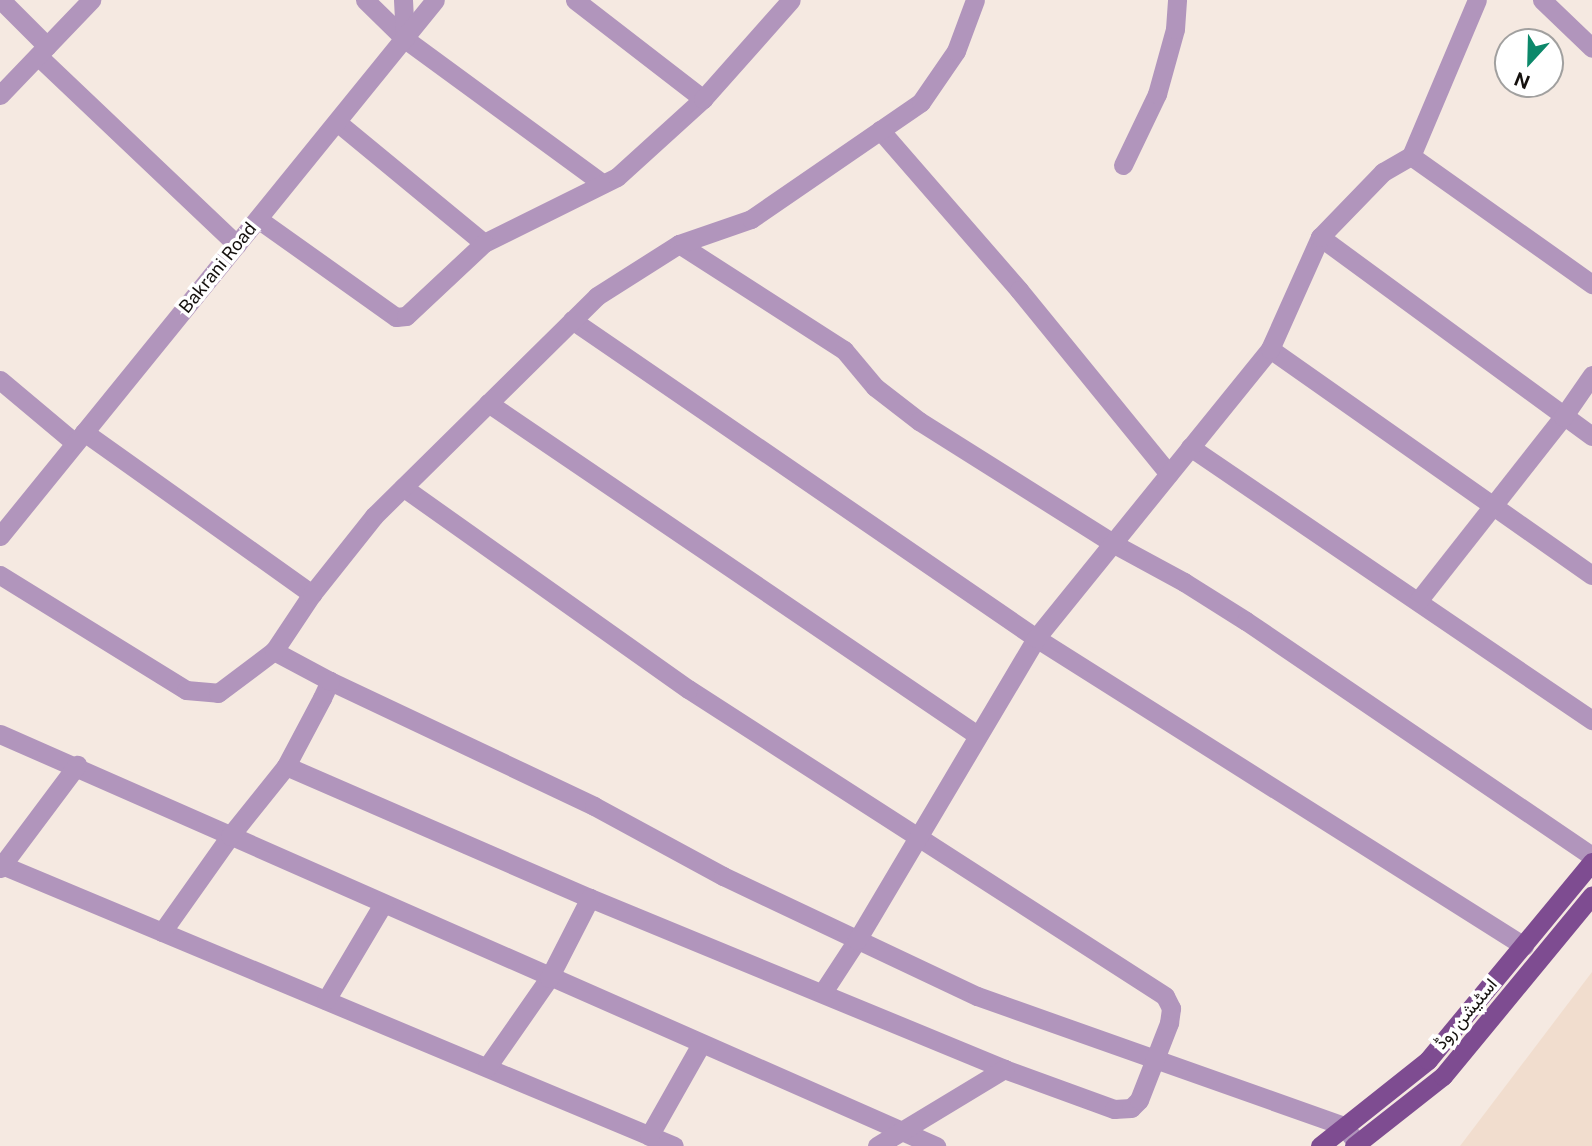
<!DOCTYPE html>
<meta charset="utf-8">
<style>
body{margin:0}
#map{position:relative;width:1592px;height:1146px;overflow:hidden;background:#f5e9e1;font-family:"Public Sans",Vazirmatn,sans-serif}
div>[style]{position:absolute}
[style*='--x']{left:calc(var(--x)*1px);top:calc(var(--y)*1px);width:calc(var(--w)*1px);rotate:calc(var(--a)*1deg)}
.industrial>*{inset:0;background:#f1ddce}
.minor>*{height:19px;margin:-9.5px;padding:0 9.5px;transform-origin:9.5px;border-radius:9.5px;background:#b195bc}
.tertiary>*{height:19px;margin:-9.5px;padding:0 9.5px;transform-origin:9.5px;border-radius:9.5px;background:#b195bc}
.primary>*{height:19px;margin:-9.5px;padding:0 9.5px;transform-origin:9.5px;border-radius:9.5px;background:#7e4c91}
span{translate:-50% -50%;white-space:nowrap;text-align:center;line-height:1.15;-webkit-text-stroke:7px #fff;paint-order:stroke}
.street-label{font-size:18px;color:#15110e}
.north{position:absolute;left:1494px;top:28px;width:70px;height:70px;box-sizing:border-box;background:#fff;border:2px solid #a1a09f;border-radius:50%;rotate:202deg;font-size:19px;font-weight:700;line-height:28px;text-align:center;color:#15110e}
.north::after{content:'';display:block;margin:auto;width:24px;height:32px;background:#0c886a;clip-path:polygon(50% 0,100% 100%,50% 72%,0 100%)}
</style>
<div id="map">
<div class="industrial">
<div style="clip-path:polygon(1592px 972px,1592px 1146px,1460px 1146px)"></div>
</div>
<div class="minor">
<div style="--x:1;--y:0;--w:65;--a:45"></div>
<div style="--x:365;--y:0;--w:56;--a:44.3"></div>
<div style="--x:405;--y:39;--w:245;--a:36.2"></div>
<div style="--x:403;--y:0;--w:39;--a:87"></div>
<div style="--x:575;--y:0;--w:162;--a:37.7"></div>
<div style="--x:1542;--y:0;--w:69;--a:43.8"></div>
<div style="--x:38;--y:56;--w:274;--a:43.5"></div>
<div style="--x:0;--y:95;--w:132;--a:-46.2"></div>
<div style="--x:337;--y:122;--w:190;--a:39.5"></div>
<div style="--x:484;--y:243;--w:148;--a:-26.4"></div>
<div style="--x:617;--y:177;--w:116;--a:-42.2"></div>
<div style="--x:703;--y:99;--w:132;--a:-48.4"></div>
<div style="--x:880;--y:130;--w:212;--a:49"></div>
<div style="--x:1019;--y:290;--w:237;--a:50.8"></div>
<div style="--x:1411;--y:156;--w:222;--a:35.3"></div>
<div style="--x:1123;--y:165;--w:79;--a:-64.4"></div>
<div style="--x:1157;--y:94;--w:67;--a:-74.5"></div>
<div style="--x:1175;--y:29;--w:29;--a:-86"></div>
<div style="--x:258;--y:219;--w:169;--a:35.4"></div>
<div style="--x:396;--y:317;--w:10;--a:-6"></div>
<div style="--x:406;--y:316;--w:107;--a:-43.1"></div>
<div style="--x:1320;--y:237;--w:337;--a:36.2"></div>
<div style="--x:679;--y:244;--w:196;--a:32.7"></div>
<div style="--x:844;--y:350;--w:48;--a:50"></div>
<div style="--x:875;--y:387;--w:56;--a:37.7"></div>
<div style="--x:919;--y:421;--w:231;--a:32.2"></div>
<div style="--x:1114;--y:544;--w:80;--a:28.5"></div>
<div style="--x:1184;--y:582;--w:73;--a:32.2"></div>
<div style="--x:1246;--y:621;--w:418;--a:34.2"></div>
<div style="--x:572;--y:320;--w:563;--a:34.42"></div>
<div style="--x:1036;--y:638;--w:577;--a:32.26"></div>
<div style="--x:1270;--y:349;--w:393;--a:35.1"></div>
<div style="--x:0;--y:380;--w:98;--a:40"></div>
<div style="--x:488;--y:403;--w:591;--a:34.17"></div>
<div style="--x:84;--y:432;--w:280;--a:35.4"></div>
<div style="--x:1190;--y:447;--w:486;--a:34.2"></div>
<div style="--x:0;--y:575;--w:219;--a:31.7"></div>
<div style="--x:186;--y:690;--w:32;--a:5"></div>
<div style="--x:218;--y:693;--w:70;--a:-36.9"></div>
<div style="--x:1418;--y:601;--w:234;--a:-51.8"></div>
<div style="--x:1563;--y:417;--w:51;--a:-55.4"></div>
<div style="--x:330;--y:681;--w:292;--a:25.3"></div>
<div style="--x:594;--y:806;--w:147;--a:28.5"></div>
<div style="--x:723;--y:876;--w:281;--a:25.3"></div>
<div style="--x:977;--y:996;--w:389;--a:19.5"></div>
<div style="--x:1344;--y:1126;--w:21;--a:53"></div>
<div style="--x:0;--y:734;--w:1023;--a:23.76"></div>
<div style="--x:286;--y:766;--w:331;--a:23.5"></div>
<div style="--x:590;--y:898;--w:448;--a:22.4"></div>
<div style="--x:1004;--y:1069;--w:117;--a:20"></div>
<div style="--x:1114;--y:1109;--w:17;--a:-3"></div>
<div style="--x:1131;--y:1108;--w:11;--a:-45"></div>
<div style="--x:1139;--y:1100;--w:83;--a:-68.7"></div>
<div style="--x:1169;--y:1023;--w:15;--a:-82"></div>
<div style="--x:1171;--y:1008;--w:13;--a:-117"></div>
<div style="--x:1165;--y:996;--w:567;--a:-147.23"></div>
<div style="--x:688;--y:689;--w:349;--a:-144.7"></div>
<div style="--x:2;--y:865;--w:728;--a:22.69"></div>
<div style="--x:0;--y:868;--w:129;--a:-53.2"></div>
<div style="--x:162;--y:932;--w:118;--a:-54.7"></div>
<div style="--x:230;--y:836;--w:90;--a:-51.3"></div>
<div style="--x:286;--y:766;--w:77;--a:-62.1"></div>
<div style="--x:322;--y:698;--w:19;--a:-65"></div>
<div style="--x:330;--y:681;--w:64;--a:-151.8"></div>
<div style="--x:274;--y:651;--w:69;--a:-56.3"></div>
<div style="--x:312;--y:594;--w:100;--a:-51.5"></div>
<div style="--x:374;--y:516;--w:313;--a:-44.6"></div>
<div style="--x:597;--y:296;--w:97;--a:-32.4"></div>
<div style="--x:679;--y:244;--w:76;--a:-19.1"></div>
<div style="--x:751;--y:219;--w:206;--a:-34.5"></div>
<div style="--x:921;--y:102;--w:62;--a:-55.5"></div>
<div style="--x:956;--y:51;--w:54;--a:-69.6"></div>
<div style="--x:823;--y:992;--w:62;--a:-56.8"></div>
<div style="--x:857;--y:940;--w:351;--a:-59.3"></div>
<div style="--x:1036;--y:638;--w:372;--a:-51"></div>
<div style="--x:1270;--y:349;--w:123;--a:-65.9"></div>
<div style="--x:1320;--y:237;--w:91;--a:-45.9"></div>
<div style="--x:1383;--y:172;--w:32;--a:-30"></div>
<div style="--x:1411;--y:156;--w:169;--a:-67.1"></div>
<div style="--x:326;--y:1000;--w:112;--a:-59.3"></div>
<div style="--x:487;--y:1067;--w:108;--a:-55.1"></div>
<div style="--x:549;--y:978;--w:90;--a:-62.9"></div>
<div style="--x:649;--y:1136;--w:106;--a:-60.5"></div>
<div style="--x:877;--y:1146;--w:149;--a:-31.2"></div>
</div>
<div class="tertiary">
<div style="--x:0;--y:536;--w:690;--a:-50.94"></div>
</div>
<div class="primary">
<div style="--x:1320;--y:1146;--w:138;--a:-38.5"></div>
<div style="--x:1428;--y:1060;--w:257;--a:-50.4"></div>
<div style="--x:1354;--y:1146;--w:113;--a:-38.2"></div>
<div style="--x:1443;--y:1076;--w:234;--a:-50.5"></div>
</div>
<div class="street-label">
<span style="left:218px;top:268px;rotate:-51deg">Bakrani Road</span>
<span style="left:1466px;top:1014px;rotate:-50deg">اسٹیشن روڈ</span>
</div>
<div class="north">N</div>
</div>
